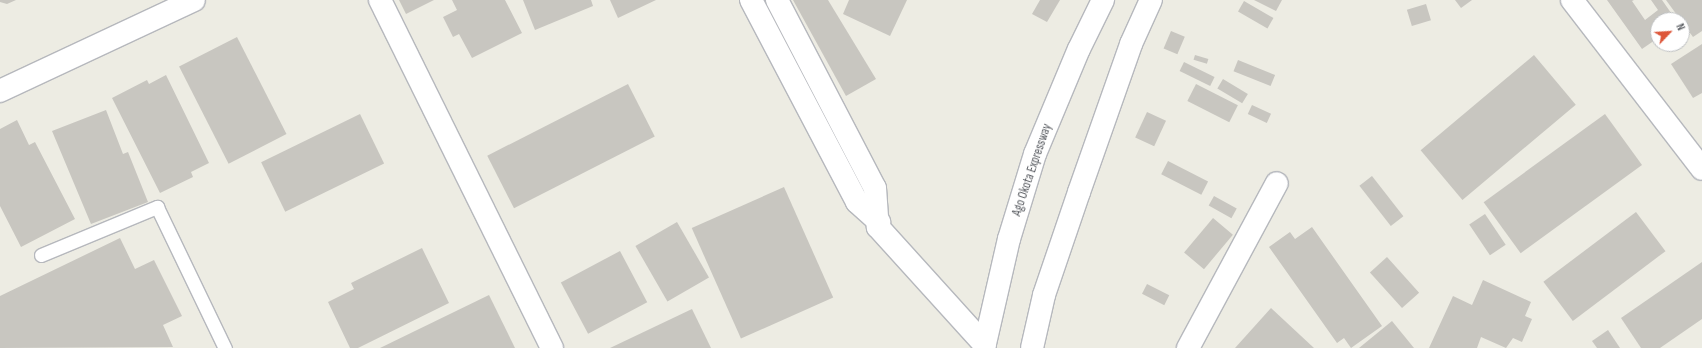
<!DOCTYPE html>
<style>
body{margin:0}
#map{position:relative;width:1702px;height:348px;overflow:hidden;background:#edece3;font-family:"Sofia Sans Condensed",sans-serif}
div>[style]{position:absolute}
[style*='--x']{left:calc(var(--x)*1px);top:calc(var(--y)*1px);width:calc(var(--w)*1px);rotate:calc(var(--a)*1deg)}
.building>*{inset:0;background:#c8c6c0;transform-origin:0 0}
.roads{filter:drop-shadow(1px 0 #b6b8bd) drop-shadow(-1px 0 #b6b8bd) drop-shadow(0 1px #b6b8bd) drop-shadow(0 -1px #b6b8bd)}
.lane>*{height:13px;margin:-6.5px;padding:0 6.5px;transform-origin:6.5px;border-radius:6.5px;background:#fff}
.street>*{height:22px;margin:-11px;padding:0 11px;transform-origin:11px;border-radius:11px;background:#fff}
.secondary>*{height:22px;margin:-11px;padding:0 11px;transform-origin:11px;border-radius:11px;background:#fff}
span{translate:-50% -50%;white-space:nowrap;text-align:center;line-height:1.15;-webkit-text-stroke:3px #fff;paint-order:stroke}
.street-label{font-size:13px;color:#5b5e63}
.north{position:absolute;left:1650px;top:12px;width:40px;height:40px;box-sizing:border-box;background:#fff;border:1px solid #bdbfc1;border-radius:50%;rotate:65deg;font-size:11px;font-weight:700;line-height:16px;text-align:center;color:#5b5e63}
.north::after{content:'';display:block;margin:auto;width:14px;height:18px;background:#dd5639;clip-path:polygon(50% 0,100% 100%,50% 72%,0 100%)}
</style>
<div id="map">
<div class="building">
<div style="clip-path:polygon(0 0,16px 0,7px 4px,0 2px)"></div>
<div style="clip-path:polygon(399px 0,434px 0,406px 14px)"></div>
<div style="clip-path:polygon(452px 0,505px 0,522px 33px,472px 58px,459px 34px,453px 37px,443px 17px,457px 10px)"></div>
<div style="clip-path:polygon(523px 0,591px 0,593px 6px,535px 30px)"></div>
<div style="clip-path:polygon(610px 0,656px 0,618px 18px)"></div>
<div style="clip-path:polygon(793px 0,828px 0,876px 79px,846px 96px)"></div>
<div style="clip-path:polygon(849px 0,907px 0,890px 36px,843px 14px)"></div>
<div style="clip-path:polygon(1040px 0,1060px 0,1047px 22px,1032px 14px)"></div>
<div style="clip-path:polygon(1254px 0,1282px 0,1276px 11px)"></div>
<div style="clip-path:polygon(1455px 0,1472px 0,1461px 8px)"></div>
<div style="clip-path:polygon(1607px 0,1634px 0,1632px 1px,1645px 20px,1658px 10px,1651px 0,1662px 0,1676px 20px,1658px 20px,1658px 38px,1642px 49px)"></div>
<div style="clip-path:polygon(1666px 0,1702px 0,1702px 31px,1693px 37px)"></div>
<div style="left:1244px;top:1px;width:34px;height:12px;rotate:30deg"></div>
<div style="left:1426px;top:4px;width:17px;height:20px;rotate:73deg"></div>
<div style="clip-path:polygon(1682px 29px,1688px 38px,1682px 42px)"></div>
<div style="left:1171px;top:31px;width:15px;height:19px;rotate:23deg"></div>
<div style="left:237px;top:37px;width:109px;height:65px;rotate:63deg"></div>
<div style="clip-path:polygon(1664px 44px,1679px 44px,1669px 51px)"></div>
<div style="clip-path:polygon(1702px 44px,1702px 93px,1693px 98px,1671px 64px)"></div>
<div style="left:1195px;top:55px;width:14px;height:5px;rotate:17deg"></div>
<div style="left:1534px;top:55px;width:65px;height:148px;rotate:50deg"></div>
<div style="left:1238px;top:60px;width:40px;height:12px;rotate:22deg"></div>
<div style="left:1184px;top:62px;width:34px;height:10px;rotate:26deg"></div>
<div style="clip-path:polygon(166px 75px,209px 163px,191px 172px,193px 177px,160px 193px,112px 98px,147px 80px,149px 84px)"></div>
<div style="left:1223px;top:79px;width:29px;height:11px;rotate:31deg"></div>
<div style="left:628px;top:84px;width:59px;height:158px;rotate:63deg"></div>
<div style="left:1196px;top:84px;width:47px;height:19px;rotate:27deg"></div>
<div style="left:1252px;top:105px;width:21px;height:10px;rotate:25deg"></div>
<div style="clip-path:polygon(106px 110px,123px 154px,128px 152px,148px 202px,91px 224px,52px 131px)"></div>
<div style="left:1147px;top:112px;width:21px;height:28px;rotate:25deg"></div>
<div style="left:360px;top:114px;width:55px;height:110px;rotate:64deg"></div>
<div style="left:1605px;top:114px;width:63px;height:150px;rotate:54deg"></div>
<div style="clip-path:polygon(17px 120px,29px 145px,35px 142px,75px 219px,21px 247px,0 206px,0 129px)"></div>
<div style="left:1168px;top:161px;width:45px;height:15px;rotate:27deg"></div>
<div style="left:1372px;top:176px;width:51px;height:16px;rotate:52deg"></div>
<div style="left:784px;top:187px;width:121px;height:101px;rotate:66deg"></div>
<div style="left:1214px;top:196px;width:26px;height:11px;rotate:29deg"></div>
<div style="left:1636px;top:212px;width:49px;height:116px;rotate:53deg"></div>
<div style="left:1485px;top:214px;width:37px;height:19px;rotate:56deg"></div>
<div style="left:1213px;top:218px;width:26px;height:45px;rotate:40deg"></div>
<div style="left:677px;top:222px;width:64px;height:48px;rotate:60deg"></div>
<div style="clip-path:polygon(1312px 227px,1382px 326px,1351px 348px,1344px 338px,1337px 343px,1269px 247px,1290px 232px,1295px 239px)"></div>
<div style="clip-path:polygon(120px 238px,135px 269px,154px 260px,182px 316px,163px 325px,173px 347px,0 348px,0 296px)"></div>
<div style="clip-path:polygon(422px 248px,449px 303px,358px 348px,350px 348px,328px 302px,354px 289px,351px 283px)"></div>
<div style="left:620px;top:251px;width:58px;height:67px;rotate:62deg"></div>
<div style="left:1387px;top:257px;width:48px;height:23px;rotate:48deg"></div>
<div style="clip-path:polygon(1702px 262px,1702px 319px,1660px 348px,1641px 348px,1621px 318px)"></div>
<div style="clip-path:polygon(1483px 280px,1531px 302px,1525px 316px,1532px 319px,1522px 342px,1513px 338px,1506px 348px,1481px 337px,1477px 348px,1429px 348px,1453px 296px,1472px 305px)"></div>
<div style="left:1147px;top:284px;width:25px;height:11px;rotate:27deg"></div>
<div style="clip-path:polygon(489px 295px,515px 348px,380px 348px)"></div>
<div style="clip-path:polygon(1271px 308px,1314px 348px,1235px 348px)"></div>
<div style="clip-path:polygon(692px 309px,711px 348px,610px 348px)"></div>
<div style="clip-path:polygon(1392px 321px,1414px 348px,1359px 348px)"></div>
<div style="clip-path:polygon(1608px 330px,1620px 348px,1597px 348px,1592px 341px)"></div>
</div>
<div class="roads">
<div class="lane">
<div style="--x:41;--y:255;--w:126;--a:-22.5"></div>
<div style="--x:157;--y:207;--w:157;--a:64.3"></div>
</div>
<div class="street">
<div style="--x:380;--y:0;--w:388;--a:63.7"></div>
<div style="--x:751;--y:0;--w:228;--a:62.3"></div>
<div style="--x:857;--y:202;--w:30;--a:42"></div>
<div style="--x:777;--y:0;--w:212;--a:62.5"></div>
<div style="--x:875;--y:188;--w:39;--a:86"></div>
<div style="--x:878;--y:227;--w:159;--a:47.8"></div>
<div style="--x:1572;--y:0;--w:213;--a:52.4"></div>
<div style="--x:0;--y:91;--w:214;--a:-25.1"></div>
<div style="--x:1188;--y:348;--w:187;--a:-61.7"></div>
</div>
<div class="secondary">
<div style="--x:984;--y:348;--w:112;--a:-77.1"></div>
<div style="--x:1009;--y:239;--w:89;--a:-73"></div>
<div style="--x:1035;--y:154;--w:114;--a:-67.3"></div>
<div style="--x:1079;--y:49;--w:55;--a:-63.9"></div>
<div style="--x:1032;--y:348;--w:54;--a:-77.2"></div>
<div style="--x:1044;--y:295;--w:109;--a:-71.2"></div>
<div style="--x:1079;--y:192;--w:157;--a:-70.6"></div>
<div style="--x:1131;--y:44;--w:48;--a:-65.6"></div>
</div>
</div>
<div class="street-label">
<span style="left:1032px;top:170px;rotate:-71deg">Ago Okota Expressway</span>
</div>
<div class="north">N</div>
</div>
